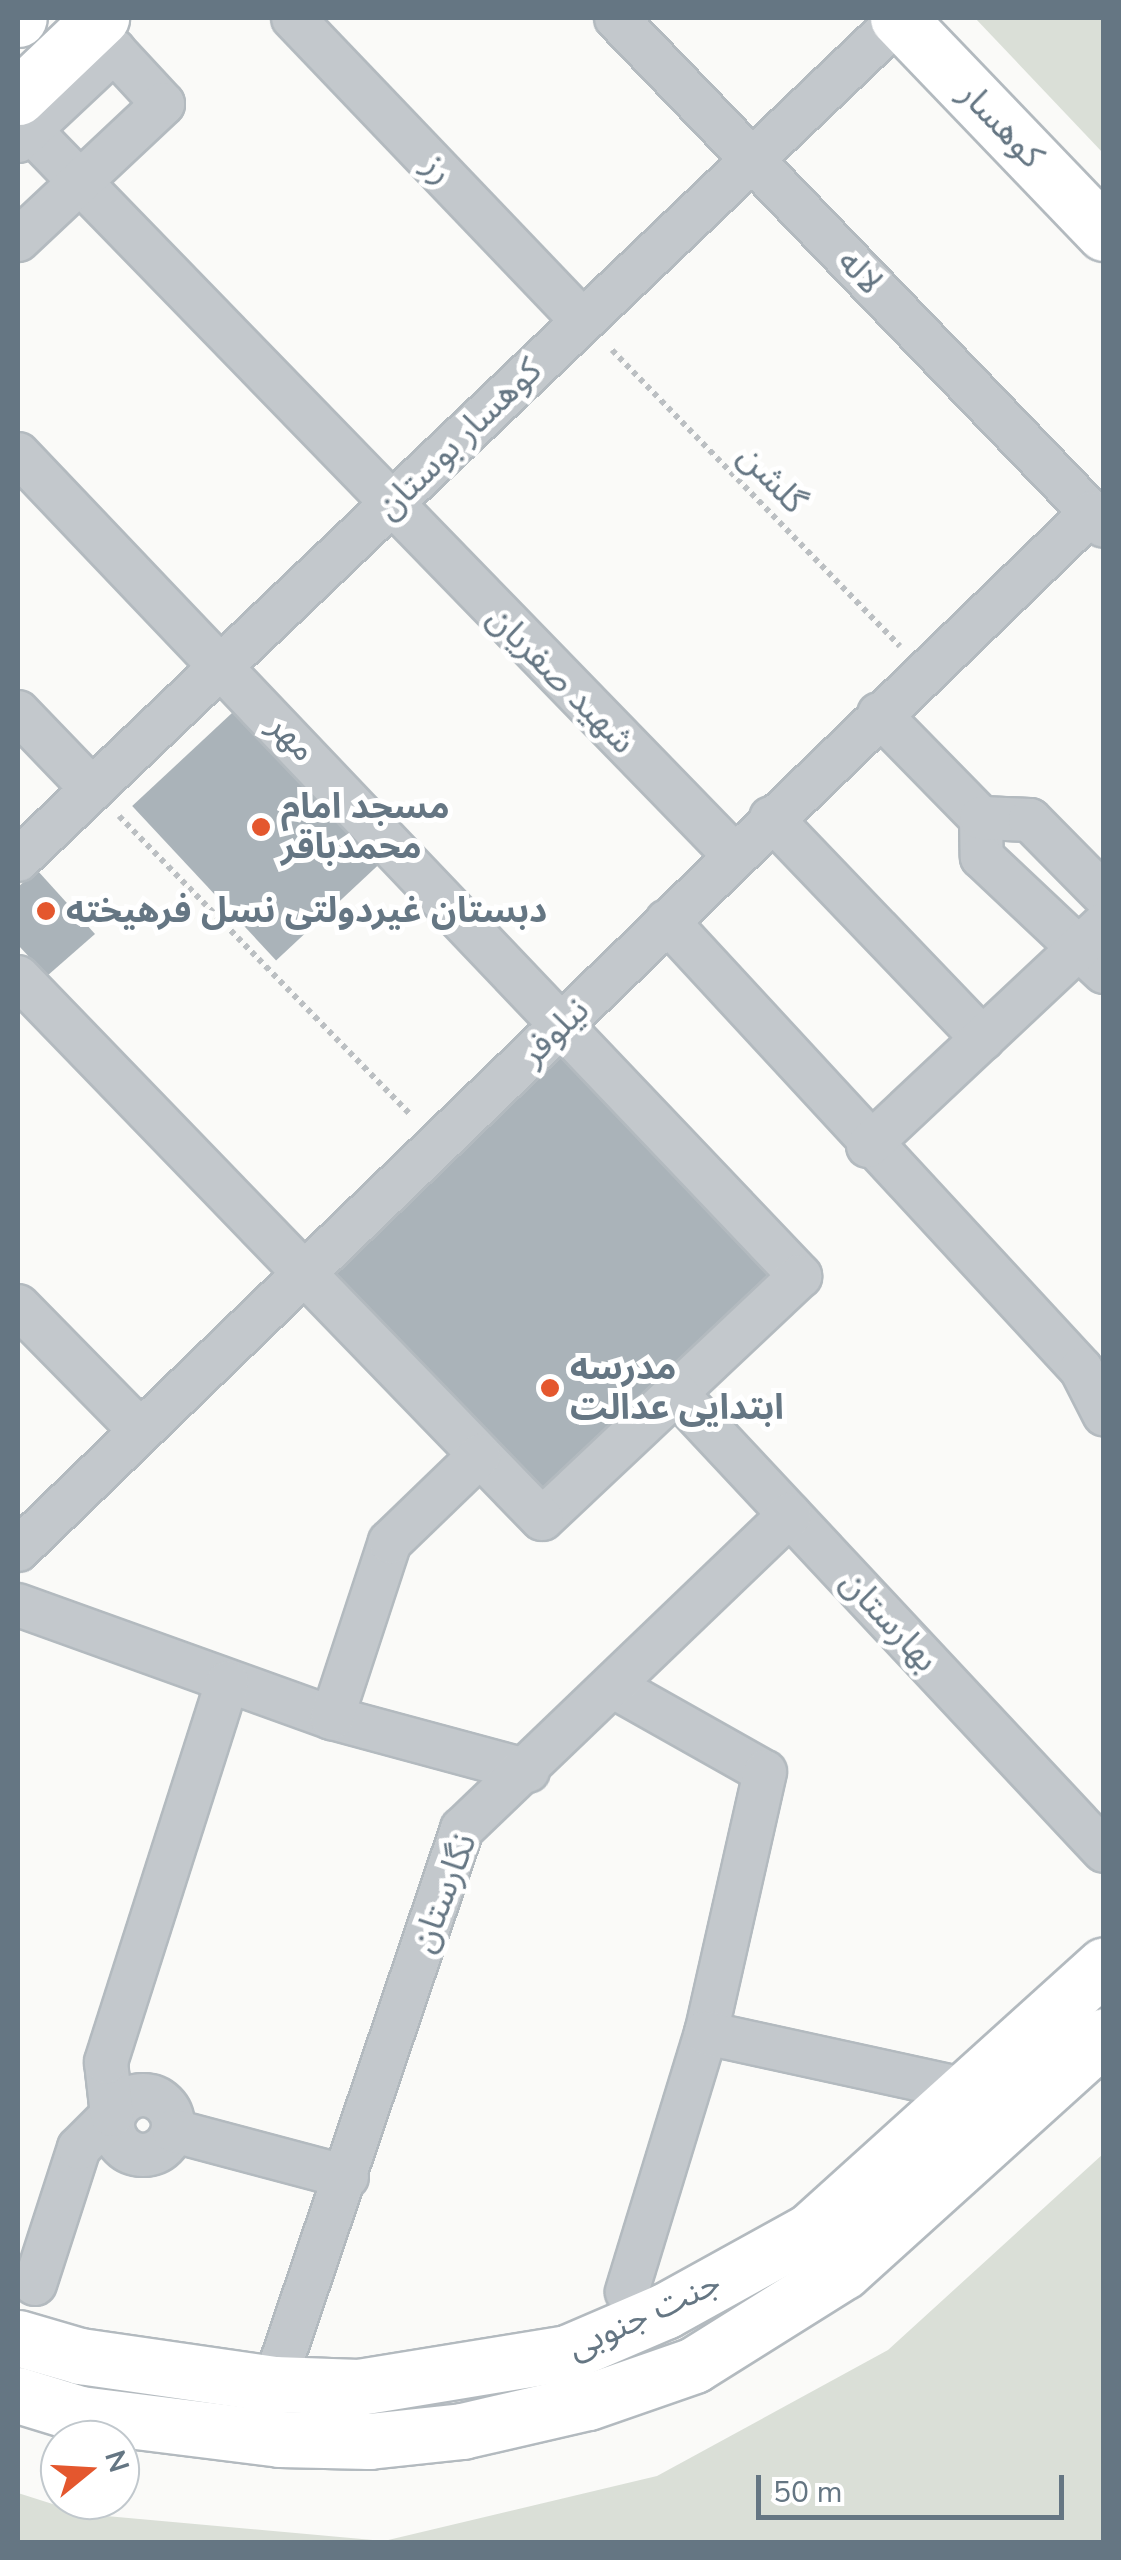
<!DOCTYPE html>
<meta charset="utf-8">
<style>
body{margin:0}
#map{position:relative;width:1121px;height:2560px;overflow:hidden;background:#fafaf8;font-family:"Nunito Sans","Noto Sans Arabic",sans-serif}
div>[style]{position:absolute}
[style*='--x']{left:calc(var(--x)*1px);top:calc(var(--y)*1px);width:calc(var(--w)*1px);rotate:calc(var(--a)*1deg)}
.green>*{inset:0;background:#dadfd7}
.building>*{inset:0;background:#aab3b9;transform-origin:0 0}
.path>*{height:6px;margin-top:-3px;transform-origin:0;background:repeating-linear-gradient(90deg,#bbbfc2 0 5px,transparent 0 10px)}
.roads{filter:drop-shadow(2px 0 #b3babf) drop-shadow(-2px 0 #b3babf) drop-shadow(0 2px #b3babf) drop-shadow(0 -2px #b3babf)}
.minor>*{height:42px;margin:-21px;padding:0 21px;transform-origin:21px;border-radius:21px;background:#c3c8cc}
.minor>.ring{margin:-21px;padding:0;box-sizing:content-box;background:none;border:42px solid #c3c8cc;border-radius:50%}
.secondary>*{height:55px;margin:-27.5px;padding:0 27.5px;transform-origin:27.5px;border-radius:27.5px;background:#fff}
.dots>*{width:28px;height:28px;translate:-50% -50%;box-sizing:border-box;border:5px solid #fff;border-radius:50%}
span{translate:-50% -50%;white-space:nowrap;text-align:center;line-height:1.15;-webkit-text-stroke:10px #fff;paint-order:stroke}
.street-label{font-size:35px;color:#657683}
.poi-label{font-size:35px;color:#657683;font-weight:700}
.left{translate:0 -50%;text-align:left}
.frame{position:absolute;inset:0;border:20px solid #657683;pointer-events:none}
.north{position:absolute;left:40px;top:2420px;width:100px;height:100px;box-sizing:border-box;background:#fff;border:2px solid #c1c8cd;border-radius:50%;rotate:72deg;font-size:28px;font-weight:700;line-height:40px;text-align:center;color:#657683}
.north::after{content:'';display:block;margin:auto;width:35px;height:45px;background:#e4572e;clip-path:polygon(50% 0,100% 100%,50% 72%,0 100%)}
.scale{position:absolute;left:756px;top:2475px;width:308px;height:45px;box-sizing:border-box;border:5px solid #657683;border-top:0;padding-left:12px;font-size:30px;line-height:35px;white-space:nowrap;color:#657683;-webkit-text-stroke:8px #fff;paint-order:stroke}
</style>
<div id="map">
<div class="green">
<div style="clip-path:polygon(975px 18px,1103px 18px,1103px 153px)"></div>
<div style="clip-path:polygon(1103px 2154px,1103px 2542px,18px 2542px,18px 2493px,84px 2514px,384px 2541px,657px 2476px,888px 2350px)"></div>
</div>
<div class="building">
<div style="left:247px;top:699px;width:211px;height:157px;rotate:47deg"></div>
<div style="clip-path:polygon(37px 870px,95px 934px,47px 976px,18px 945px,18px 887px)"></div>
<div style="left:568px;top:1046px;width:315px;height:328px;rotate:46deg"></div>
</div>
<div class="path">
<div style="--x:612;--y:350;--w:413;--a:45.8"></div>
<div style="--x:119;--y:816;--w:418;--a:45.7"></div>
</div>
<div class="roads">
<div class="minor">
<div style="--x:293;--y:18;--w:419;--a:46.3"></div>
<div style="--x:616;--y:18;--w:704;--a:46.15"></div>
<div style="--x:18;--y:118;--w:1026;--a:45.83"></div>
<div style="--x:18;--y:141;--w:132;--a:-43.2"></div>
<div style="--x:114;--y:51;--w:72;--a:47.2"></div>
<div style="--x:163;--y:104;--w:199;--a:136.8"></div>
<div style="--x:18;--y:454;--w:1135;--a:46.43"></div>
<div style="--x:800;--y:1276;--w:354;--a:136.7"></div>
<div style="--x:542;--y:1519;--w:754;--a:-134.03"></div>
<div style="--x:18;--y:712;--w:107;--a:46.1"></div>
<div style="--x:879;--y:714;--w:146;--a:45.6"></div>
<div style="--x:981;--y:818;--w:39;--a:89"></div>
<div style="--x:982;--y:857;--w:168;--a:43.3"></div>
<div style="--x:771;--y:818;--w:306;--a:46.2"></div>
<div style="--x:981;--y:818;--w:49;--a:2.3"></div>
<div style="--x:1030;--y:820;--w:105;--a:45.4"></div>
<div style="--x:18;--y:860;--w:1219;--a:-43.64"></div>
<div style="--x:667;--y:921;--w:610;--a:47.26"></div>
<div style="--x:1081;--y:1369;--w:51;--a:62.9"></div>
<div style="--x:868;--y:1146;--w:324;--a:-43.2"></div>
<div style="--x:18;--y:1306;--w:174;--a:45.5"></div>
<div style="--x:675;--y:1392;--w:628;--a:46.93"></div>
<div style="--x:18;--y:1550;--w:1492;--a:-44.02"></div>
<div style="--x:18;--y:1605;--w:334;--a:19.8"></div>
<div style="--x:332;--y:1718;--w:203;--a:15.1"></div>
<div style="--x:614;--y:1687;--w:173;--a:29.4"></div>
<div style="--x:765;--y:1772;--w:268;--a:102.7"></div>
<div style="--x:706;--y:2033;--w:271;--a:107"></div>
<div style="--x:332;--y:1718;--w:185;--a:-71.8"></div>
<div style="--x:390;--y:1542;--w:124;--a:-44"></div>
<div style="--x:706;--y:2033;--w:249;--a:12.3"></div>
<div class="ring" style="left:113px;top:2095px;width:18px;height:18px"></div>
<div style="--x:174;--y:2131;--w:179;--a:14.9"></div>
<div style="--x:35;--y:2284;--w:143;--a:-72.1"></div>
<div style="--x:79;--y:2148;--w:47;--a:-45"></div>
<div style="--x:112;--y:2115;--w:53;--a:-96.5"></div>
<div style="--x:106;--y:2062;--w:398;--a:-72.3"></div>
<div style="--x:274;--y:2384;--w:586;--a:-71.29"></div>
<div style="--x:462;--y:1829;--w:454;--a:-43.8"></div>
</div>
<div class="secondary">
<div style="--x:898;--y:18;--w:298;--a:46.2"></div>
<div style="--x:18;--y:19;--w:1;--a:-45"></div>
<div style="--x:18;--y:97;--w:115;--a:-43.6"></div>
<div style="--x:18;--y:2338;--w:65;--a:16.2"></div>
<div style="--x:80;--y:2356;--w:196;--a:8.2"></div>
<div style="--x:274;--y:2384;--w:85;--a:2"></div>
<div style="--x:359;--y:2387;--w:211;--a:-9.3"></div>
<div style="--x:567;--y:2353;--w:107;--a:-23.2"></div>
<div style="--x:665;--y:2311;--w:166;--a:-28.9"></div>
<div style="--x:810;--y:2231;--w:396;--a:-42.1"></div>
<div style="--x:18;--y:2395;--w:65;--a:17"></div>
<div style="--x:80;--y:2414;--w:202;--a:7.1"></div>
<div style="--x:280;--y:2439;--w:89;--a:1.3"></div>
<div style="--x:369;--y:2441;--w:94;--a:-6.1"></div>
<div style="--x:462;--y:2431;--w:129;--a:-13"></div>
<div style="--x:588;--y:2402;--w:112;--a:-19.2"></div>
<div style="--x:694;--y:2365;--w:177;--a:-32.1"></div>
<div style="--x:844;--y:2271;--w:350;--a:-42.1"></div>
</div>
</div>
<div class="dots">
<div style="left:261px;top:827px;background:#e4572e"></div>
<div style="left:46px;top:911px;background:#e4572e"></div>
<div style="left:550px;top:1388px;background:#e4572e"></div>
</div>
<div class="street-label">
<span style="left:1001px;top:125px;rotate:46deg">کوهسار</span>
<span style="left:438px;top:169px;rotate:46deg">رز</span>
<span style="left:860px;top:272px;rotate:46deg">لاله</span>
<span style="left:459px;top:439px;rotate:-44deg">کوهسار بوستان</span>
<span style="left:772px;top:479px;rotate:46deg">گلشن</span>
<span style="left:561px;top:680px;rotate:45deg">شهید صفریان</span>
<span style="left:292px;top:738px;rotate:46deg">مهر</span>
<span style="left:555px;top:1032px;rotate:-44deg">نیلوفر</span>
<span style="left:889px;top:1621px;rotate:47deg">بهارستان</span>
<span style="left:444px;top:1893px;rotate:-69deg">نگارستان</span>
<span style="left:644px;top:2315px;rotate:-25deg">جنت جنوبی</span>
</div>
<div class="poi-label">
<span class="left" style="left:281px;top:827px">مسجد امام<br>محمدباقر</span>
<span class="left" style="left:66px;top:911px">دبستان غیردولتی نسل فرهیخته</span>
<span class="left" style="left:570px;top:1388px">مدرسه<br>ابتدایی عدالت</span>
</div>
<div class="frame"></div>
<div class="north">N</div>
<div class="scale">50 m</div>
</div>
